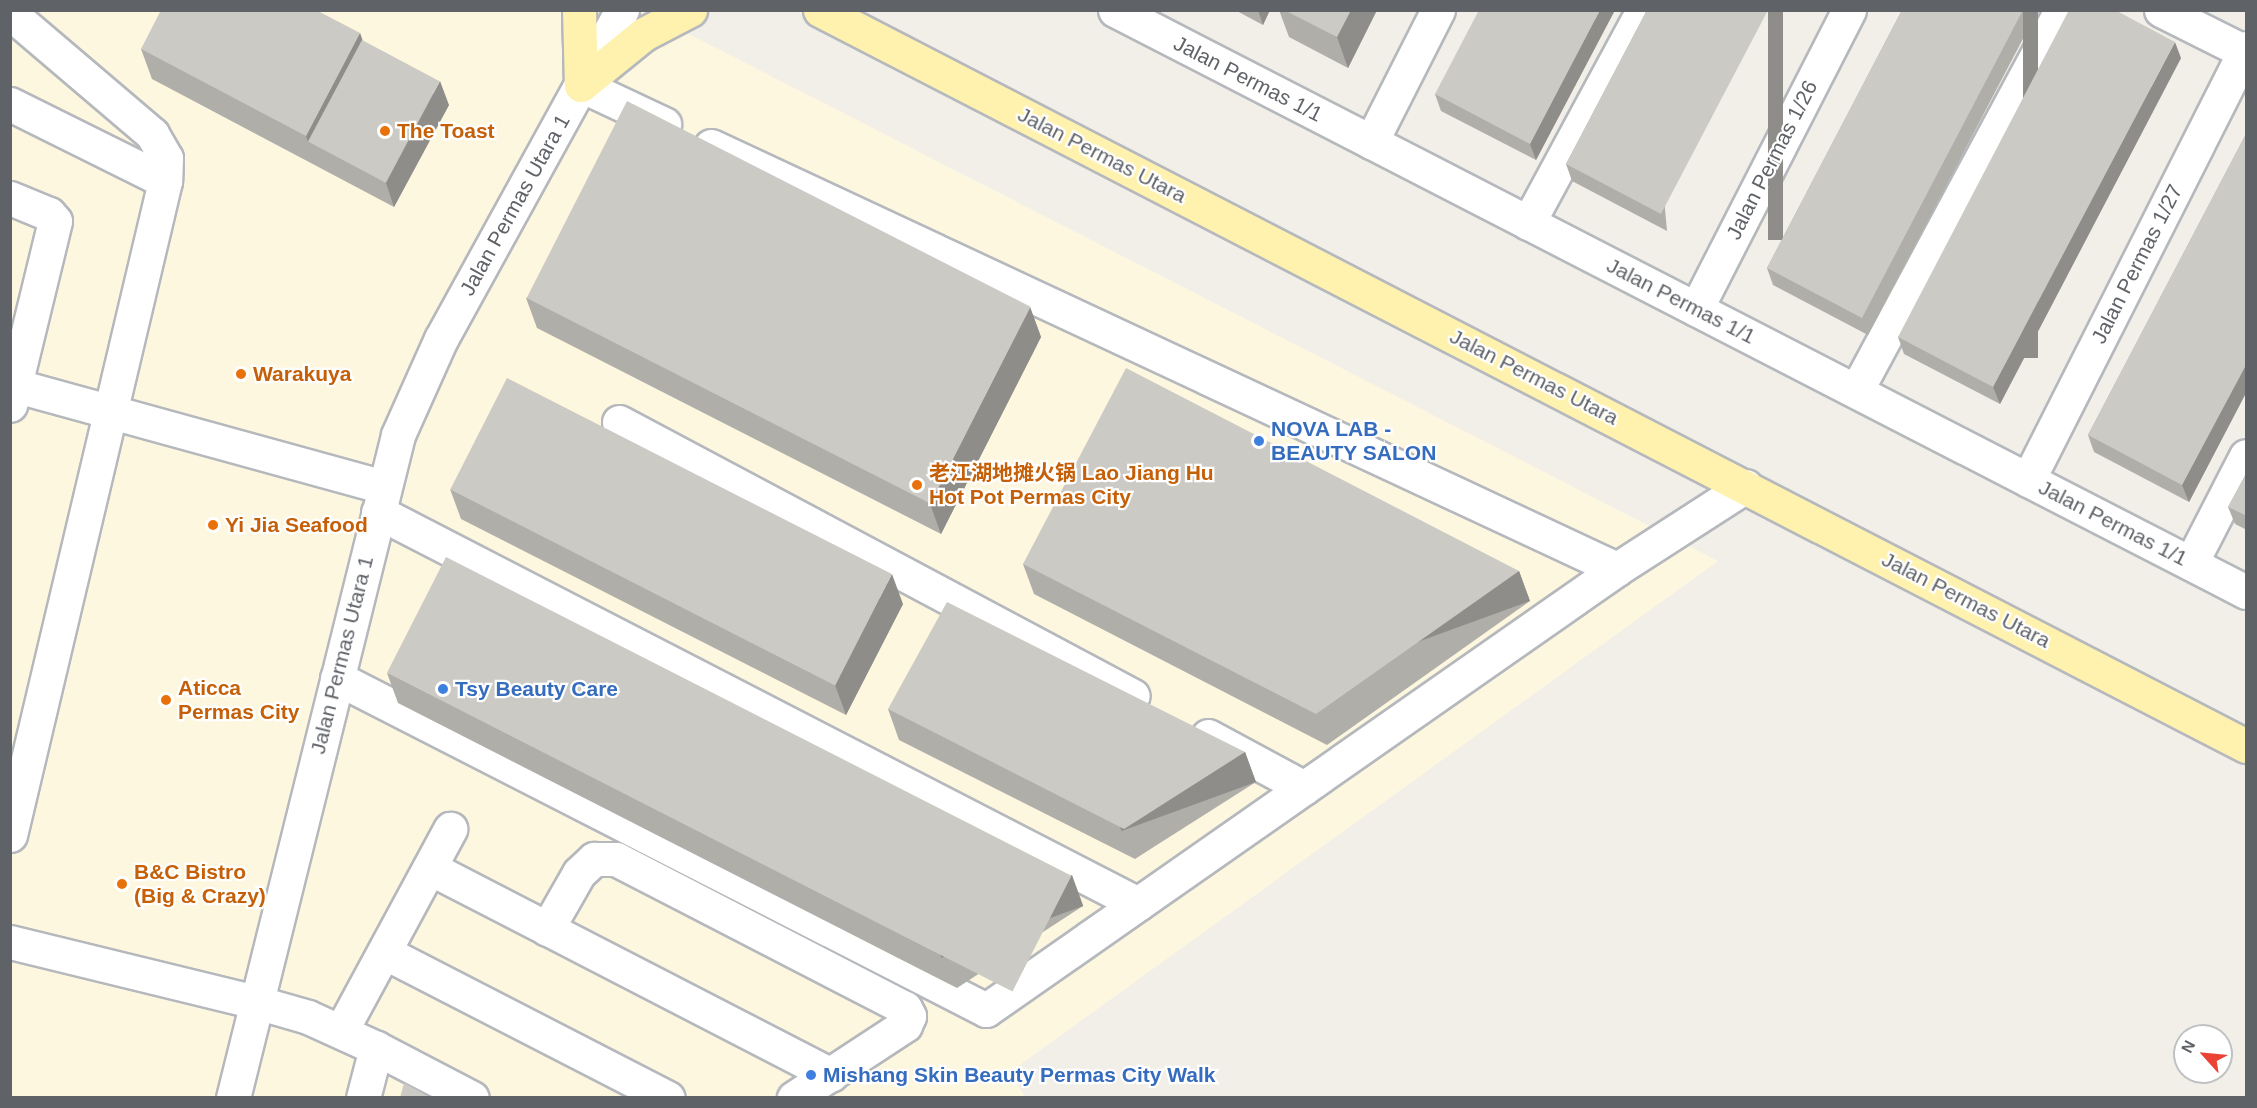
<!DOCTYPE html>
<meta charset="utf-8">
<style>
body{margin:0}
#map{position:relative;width:2257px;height:1108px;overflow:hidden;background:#f1efe8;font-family:Arial,"Noto Sans SC",sans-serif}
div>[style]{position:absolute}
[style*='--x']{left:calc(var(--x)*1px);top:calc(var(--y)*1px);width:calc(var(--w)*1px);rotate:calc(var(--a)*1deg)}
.commercial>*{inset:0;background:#fef7e0}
.roads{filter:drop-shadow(2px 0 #b5b8bc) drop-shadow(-2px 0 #b5b8bc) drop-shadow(0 2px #b5b8bc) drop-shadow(0 -2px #b5b8bc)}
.minor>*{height:33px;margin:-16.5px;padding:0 16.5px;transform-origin:16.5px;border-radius:16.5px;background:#fff}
.major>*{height:33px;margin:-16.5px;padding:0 16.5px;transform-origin:16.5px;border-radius:16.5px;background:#fff2af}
.wall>*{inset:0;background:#afaea9}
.shaded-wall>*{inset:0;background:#8f8d8a;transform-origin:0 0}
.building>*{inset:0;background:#cccac5;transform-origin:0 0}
.dots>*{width:16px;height:16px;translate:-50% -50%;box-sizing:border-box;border:3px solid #fff;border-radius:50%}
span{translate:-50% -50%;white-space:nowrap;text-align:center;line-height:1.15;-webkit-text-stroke:4.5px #fff;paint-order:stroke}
.street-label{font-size:21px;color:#5f6368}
.food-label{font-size:21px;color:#c56008;font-weight:700}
.left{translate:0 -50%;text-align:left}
.shop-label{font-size:21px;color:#366cbe;font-weight:700}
.frame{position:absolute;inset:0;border:12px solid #5f6368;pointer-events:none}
.north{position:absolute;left:2173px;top:1024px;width:60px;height:60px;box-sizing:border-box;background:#fff;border:2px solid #bfc1c3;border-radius:50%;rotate:297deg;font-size:16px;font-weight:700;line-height:24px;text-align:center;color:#5f6368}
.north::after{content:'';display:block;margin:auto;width:21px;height:27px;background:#ea4335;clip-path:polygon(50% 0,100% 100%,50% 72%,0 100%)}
</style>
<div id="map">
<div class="commercial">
<div style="clip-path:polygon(10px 11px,644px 11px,1718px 561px,1010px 1072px,1025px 1097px,11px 1097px)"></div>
</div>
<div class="roads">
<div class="minor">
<div style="--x:1115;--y:10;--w:1272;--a:27.23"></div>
<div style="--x:2161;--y:10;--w:94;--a:26.6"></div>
<div style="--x:10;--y:13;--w:187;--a:40.4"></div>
<div style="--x:152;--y:134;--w:28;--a:60"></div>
<div style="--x:166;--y:158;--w:23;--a:92"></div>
<div style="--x:165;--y:181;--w:672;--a:103.33"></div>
<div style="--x:581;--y:85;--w:92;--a:25.2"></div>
<div style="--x:10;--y:104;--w:173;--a:26.4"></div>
<div style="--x:1371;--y:142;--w:148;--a:-63.1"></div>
<div style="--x:711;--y:146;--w:1000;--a:25.03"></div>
<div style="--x:10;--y:198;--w:42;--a:22.3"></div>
<div style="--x:49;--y:214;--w:9;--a:49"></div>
<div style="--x:55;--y:221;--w:189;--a:103.7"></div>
<div style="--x:1528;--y:223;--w:242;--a:-61.6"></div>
<div style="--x:1696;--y:309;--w:336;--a:-62.9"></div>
<div style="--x:10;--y:384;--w:388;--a:15.4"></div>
<div style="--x:1856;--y:391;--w:433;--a:-61.7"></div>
<div style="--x:619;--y:422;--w:582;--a:28.06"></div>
<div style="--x:2028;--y:480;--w:484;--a:-63.2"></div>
<div style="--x:378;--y:512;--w:855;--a:27.28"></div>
<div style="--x:2191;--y:563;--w:120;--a:-62.8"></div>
<div style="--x:337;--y:678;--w:729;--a:27.09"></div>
<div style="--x:986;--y:1010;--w:770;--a:-34.95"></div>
<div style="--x:1617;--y:569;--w:153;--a:-32.8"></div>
<div style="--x:1208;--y:736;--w:109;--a:28.4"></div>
<div style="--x:430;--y:868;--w:451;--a:27.3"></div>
<div style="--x:547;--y:929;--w:64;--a:-60.3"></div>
<div style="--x:579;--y:873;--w:21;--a:-43"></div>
<div style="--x:594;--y:859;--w:22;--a:0"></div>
<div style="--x:616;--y:859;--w:325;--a:27.3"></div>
<div style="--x:905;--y:1008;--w:9;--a:63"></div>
<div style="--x:909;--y:1016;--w:10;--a:114"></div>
<div style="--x:905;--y:1025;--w:133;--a:146.7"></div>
<div style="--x:10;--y:942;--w:253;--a:13.7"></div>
<div style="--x:256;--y:1002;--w:54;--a:16.1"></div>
<div style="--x:308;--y:1017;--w:75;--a:24.5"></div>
<div style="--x:376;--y:1048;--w:108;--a:27.5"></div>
<div style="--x:384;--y:952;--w:319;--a:27.2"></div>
<div style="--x:341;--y:1031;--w:230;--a:-61.6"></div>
<div style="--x:233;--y:1098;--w:683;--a:-76.02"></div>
<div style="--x:398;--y:435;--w:105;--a:-65.9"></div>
<div style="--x:441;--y:339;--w:376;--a:-61.2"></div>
<div style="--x:363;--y:1098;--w:52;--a:-75.4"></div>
</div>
<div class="major">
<div style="--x:579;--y:10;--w:75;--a:88.5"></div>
<div style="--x:820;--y:10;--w:1605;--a:27.3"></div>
<div style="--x:581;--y:85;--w:81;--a:-39"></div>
<div style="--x:644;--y:34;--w:52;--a:-27.6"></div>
</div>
</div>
<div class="wall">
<div style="clip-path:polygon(1235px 10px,1270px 10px,1263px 25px)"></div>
<div style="clip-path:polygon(1279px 10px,1377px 10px,1348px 68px,1289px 37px)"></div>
<div style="clip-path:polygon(1615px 10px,1536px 160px,1441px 111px,1435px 94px)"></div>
<div style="clip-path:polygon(1647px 10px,1667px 231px,1572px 181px,1566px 164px)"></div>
<div style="clip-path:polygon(1902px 10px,2038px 10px,1868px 335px,1773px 285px,1767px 268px)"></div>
<div style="clip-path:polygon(360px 33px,362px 40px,449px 105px,394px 207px,152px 79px,141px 49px)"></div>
<div style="clip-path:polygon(2181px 58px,2000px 404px,1904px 354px,1898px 337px)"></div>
<div style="clip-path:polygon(2247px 132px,2247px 391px,2189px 502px,2094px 452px,2088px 435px)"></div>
<div style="clip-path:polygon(526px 298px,1030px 307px,1041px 337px,941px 534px,537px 328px)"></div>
<div style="clip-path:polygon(2247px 472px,2247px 530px,2235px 524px,2228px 507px)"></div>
<div style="clip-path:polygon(450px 489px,903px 604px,846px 715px,461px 519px)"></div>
<div style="clip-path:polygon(1023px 564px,1519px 571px,1530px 601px,1327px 745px,1034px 594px)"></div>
<div style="clip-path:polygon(387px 673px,1083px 906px,957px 988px,398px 703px)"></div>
<div style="clip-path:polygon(888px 709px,1245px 752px,1256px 782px,1135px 859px,899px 740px)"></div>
</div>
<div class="shaded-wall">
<div style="clip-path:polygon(1258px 10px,1270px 10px,1263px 25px)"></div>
<div style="clip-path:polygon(1351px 10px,1377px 10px,1348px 68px,1337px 37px)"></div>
<div style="clip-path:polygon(1600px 10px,1615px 10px,1536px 160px,1530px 144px)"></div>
<div style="left:1768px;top:10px;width:15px;height:230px"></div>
<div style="left:2023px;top:10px;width:15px;height:348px"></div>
<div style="clip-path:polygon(360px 33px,371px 64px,308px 142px,306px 136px)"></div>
<div style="clip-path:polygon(2175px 42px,2181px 58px,2000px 404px,1993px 387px)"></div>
<div style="clip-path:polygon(440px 81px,449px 105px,394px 207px,386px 183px)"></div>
<div style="clip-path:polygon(1030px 307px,1041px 337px,941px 534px,930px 504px)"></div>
<div style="clip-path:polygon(2247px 363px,2247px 391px,2189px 502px,2182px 485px)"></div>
<div style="left:1519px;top:571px;width:32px;height:248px;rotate:70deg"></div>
<div style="clip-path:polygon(892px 574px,903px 604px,846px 715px,835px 685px)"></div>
<div style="left:1245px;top:752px;width:32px;height:143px;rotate:70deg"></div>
<div style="left:1072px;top:875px;width:33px;height:151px;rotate:70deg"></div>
</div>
<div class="building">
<div style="clip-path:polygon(161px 10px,316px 10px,360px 33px,306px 136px,141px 49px)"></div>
<div style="clip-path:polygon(1284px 10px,1351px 10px,1337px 37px)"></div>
<div style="clip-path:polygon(1479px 10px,1600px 10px,1530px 144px,1435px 94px)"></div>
<div style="clip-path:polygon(1647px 10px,1768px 10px,1661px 214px,1566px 164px)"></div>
<div style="clip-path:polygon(1902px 10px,2023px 10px,1862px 318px,1767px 268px)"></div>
<div style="clip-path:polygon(2069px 10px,2115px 10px,2175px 42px,1993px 387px,1898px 337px)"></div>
<div style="left:362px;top:40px;width:88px;height:115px;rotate:28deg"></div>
<div style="left:627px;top:101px;width:453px;height:221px;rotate:27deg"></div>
<div style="clip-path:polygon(2247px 132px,2247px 363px,2182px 485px,2088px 435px)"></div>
<div style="clip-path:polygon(1126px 368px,1519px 571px,1316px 714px,1023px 564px)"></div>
<div style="left:507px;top:378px;width:432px;height:125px;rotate:27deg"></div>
<div style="clip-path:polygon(2247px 472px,2247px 516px,2228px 507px)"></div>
<div style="left:446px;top:557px;width:702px;height:130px;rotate:27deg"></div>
<div style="clip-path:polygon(947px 602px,1245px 752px,1124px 829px,888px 709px)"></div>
<div style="clip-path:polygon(404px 1083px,431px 1098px,400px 1098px)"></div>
</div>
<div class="dots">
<div style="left:385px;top:131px;background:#e8710a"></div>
<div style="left:241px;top:374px;background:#e8710a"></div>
<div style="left:1259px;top:441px;background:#3f7fe0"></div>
<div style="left:917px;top:485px;background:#e8710a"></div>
<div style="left:213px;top:525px;background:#e8710a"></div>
<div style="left:443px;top:689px;background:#3f7fe0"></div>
<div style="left:166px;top:700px;background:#e8710a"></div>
<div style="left:122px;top:884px;background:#e8710a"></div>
<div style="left:811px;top:1075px;background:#3f7fe0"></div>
</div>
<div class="street-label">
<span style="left:1248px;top:79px;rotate:27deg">Jalan Permas 1/1</span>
<span style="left:1102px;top:155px;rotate:27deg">Jalan Permas Utara</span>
<span style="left:1772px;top:160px;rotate:-63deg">Jalan Permas 1/26</span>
<span style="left:515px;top:205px;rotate:-61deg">Jalan Permas Utara 1</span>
<span style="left:2137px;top:264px;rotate:-63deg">Jalan Permas 1/27</span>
<span style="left:1681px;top:301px;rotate:27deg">Jalan Permas 1/1</span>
<span style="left:1534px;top:377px;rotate:27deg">Jalan Permas Utara</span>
<span style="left:2113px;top:523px;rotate:27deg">Jalan Permas 1/1</span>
<span style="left:1966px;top:600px;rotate:27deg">Jalan Permas Utara</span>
<span style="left:342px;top:655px;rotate:-76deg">Jalan Permas Utara 1</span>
</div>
<div class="food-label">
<span class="left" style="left:397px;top:131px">The Toast</span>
<span class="left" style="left:253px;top:374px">Warakuya</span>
<span class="left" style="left:929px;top:485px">老江湖地摊火锅 Lao Jiang Hu<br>Hot Pot Permas City</span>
<span class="left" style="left:225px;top:525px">Yi Jia Seafood</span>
<span class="left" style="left:178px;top:700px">Aticca<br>Permas City</span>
<span class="left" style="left:134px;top:884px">B&amp;C Bistro<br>(Big &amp; Crazy)</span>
</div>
<div class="shop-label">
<span class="left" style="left:1271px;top:441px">NOVA LAB -<br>BEAUTY SALON</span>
<span class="left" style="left:455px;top:689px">Tsy Beauty Care</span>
<span class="left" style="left:823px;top:1075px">Mishang Skin Beauty Permas City Walk</span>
</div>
<div class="frame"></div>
<div class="north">N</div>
</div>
